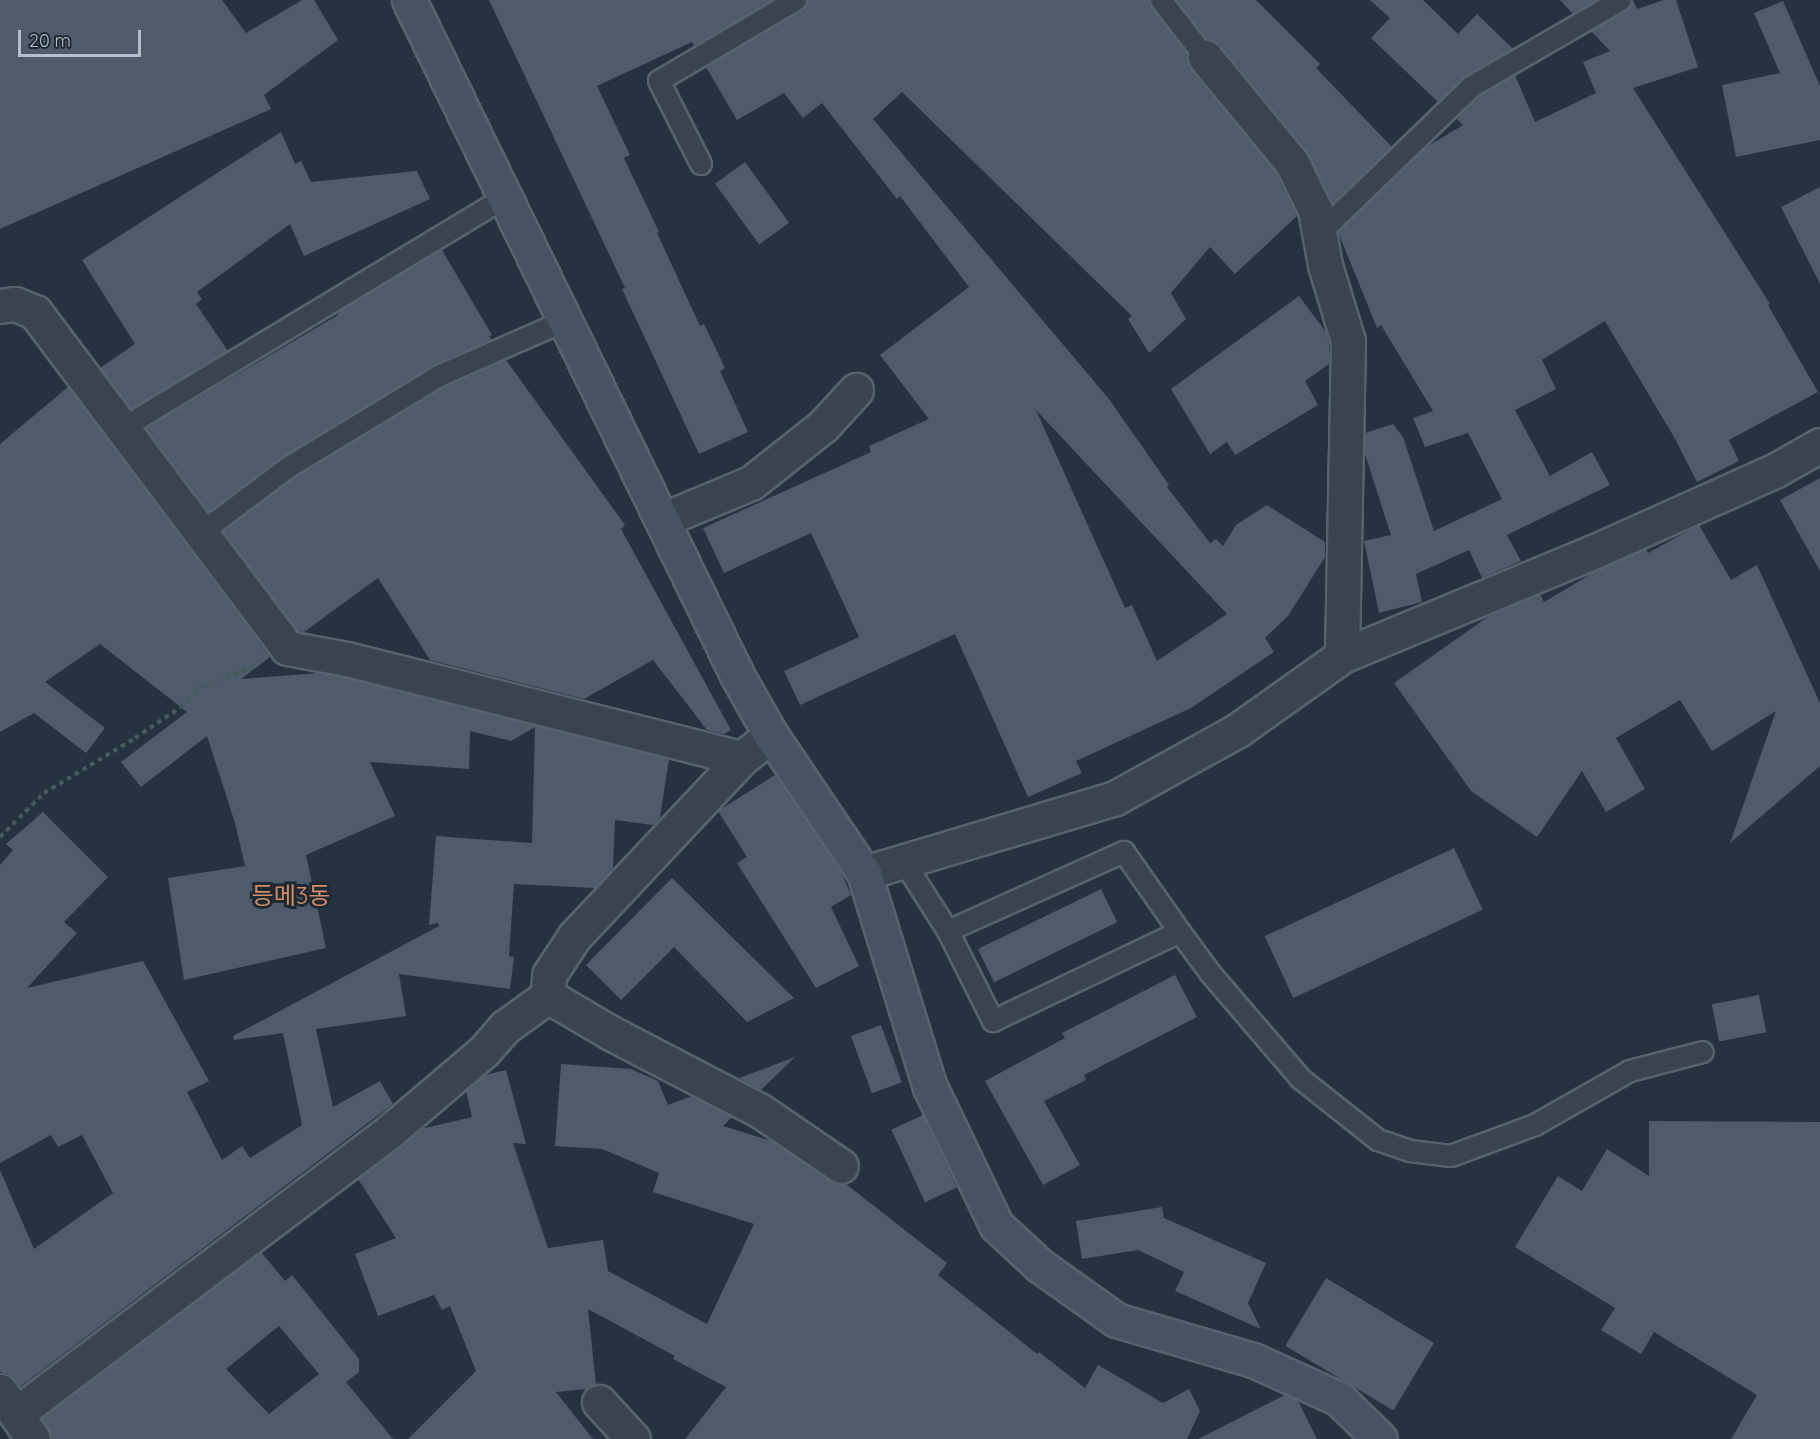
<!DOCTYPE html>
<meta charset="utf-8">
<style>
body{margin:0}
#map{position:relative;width:1820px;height:1439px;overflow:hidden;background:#25323f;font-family:Quicksand,"Noto Sans KR",sans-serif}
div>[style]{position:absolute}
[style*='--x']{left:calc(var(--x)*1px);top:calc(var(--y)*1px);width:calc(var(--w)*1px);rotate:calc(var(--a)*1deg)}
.building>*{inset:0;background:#4e5b6a;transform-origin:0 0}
.path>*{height:4px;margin-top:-2px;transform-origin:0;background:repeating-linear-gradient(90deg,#455c5d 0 4.5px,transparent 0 9px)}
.roads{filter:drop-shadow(2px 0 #57626d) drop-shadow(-2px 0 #57626d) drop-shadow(0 2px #57626d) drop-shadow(0 -2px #57626d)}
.lane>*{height:20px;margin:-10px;padding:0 10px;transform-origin:10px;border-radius:10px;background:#39444f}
.street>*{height:33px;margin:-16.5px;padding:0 16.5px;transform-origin:16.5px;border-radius:16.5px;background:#39444f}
.secondary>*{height:33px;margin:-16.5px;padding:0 16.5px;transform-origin:16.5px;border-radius:16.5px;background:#475362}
span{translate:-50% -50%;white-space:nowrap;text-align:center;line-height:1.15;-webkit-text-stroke:6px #1e2934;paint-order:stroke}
.quarter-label{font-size:24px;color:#d48d65}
.scale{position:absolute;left:18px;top:30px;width:123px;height:27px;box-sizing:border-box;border:3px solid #b5bfca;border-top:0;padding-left:8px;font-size:18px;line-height:21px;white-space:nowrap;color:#b5bfca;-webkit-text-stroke:4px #1e2934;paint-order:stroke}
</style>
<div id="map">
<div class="building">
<div style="clip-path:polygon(0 0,222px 0,246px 33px,302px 0,314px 0,338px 40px,264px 95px,271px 109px,0 229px)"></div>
<div style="clip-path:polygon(489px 0,772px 0,694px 46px,692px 42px,597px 86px,630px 155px,624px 158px,659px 232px,657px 233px,700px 326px,704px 324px,725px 368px,720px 371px,748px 432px,699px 454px,622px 289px,625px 288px)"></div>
<div style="clip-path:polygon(evenodd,808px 0,1149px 0,1152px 7px,1187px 53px,1191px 69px,1276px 173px,1297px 216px,1235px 274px,1210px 247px,1171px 293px,1186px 319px,1149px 353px,1128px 319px,1132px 316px,902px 92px,873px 119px,1109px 399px,1169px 485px,1167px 487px,1210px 543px,1216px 539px,1223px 546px,1236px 525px,1267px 505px,1325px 542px,1325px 557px,1288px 616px,1265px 638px,1274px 652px,1191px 708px,1076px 761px,1082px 773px,1028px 797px,955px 634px,800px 705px,784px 671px,859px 637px,811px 533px,724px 573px,703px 528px,871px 452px,869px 446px,929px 419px,880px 355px,969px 287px,900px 196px,897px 199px,822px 103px,803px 118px,784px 93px,737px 120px,706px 67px,802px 10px,808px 0,1036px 410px,1198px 583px,1227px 614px,1157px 661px,1132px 605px,1125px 608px,1036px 410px)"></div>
<div style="clip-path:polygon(1176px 0,1256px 0,1320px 64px,1316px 68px,1392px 147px,1333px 204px,1306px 151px,1220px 45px,1206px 39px)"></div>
<div style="clip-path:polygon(1370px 0,1423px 0,1458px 34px,1477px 14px,1513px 49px,1465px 77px,1438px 102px,1371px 38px,1390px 18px)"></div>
<div style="clip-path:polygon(1560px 0,1597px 0,1573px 14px)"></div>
<div style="clip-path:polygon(1633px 0,1637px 9px,1664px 0,1676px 0,1698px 67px,1633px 88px,1770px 304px,1768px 305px,1818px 392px,1729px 440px,1739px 461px,1697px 482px,1674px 437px,1605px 321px,1542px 360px,1556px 389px,1515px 410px,1550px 476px,1592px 452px,1610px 485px,1507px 535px,1521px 561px,1482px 578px,1469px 550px,1416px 574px,1422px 602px,1379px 613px,1364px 541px,1391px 535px,1365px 454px,1365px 433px,1393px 424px,1403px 437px,1434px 531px,1502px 499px,1468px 433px,1425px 447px,1413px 418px,1433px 411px,1381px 325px,1377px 328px,1338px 232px,1425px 148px,1463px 125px,1456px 118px,1478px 97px,1515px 75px,1535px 122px,1596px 93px,1583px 62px,1610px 51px,1591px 31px,1627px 10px)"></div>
<div style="clip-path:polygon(1783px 1px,1820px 86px,1820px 140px,1736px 157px,1722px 85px,1780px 73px,1754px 13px)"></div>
<div style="clip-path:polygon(281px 132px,295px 164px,301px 161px,311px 182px,417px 171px,430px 199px,304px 256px,290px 224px,197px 292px,202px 299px,196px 304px,228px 351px,131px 409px,100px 368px,135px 344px,82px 260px)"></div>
<div style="left:745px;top:162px;width:75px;height:37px;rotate:54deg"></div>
<div style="clip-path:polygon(1820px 187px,1820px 284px,1781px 207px)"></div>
<div style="clip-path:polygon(442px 250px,492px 335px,489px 336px,492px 340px,433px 366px,283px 457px,209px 512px,146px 428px,338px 315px,337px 313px)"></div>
<div style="clip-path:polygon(1299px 296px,1326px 332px,1329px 344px,1329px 364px,1305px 381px,1318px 405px,1235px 455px,1227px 442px,1210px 454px,1171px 389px)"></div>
<div style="clip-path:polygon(506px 360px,625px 525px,621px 529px,731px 730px,724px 734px,707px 730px,653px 660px,584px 699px,430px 660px,378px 578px,304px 632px,298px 631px,223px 531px,296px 477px,445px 387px)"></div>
<div style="clip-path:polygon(68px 387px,270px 657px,241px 679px,319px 673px,343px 677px,669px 759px,660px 818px,653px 825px,615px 820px,613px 868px,595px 888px,514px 884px,509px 956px,514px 957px,510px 989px,399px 974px,406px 1016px,316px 1029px,333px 1107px,380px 1081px,393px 1104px,20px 1387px,9px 1374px,0 1372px,0 1170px,34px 1249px,113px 1193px,82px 1135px,58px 1147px,51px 1135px,0 1163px,0 865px,13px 850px,6px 844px,43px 812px,108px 877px,64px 922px,77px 933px,27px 988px,143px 961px,209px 1081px,187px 1092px,222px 1160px,242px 1146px,250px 1158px,302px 1125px,283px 1033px,234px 1040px,233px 1036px,439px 926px,438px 923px,429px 925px,436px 836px,532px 843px,535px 727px,511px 741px,470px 731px,469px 769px,370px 762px,395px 816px,306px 855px,326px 948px,184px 980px,168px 878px,245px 866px,235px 823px,207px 736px,141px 787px,121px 762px,187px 712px,100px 644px,45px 682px,105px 728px,86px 753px,34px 713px,0 732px,0 444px)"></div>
<div style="clip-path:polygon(1820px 478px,1820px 571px,1780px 500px)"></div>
<div style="clip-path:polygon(1699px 525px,1731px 580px,1757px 565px,1820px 703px,1820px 766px,1730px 843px,1776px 711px,1712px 751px,1680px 700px,1616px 738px,1645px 789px,1606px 812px,1582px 771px,1537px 837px,1471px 791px,1394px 683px,1489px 616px,1540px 594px,1544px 602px,1596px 571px,1646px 549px,1648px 553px)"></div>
<div style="clip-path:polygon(775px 775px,841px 872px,851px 895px,831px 907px,859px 966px,816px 988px,737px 863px,747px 857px,718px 811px)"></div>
<div style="left:1454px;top:848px;width:68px;height:209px;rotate:65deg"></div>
<div style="clip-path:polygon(672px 878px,794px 998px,747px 1022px,674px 947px,621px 1000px,586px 965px)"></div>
<div style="left:1101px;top:889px;width:37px;height:137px;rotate:64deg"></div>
<div style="clip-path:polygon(1175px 975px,1197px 1017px,1084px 1075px,1086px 1080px,1044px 1101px,1080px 1165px,1043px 1185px,985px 1081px,1065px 1038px,1062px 1033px)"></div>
<div style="left:1759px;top:995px;width:38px;height:48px;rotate:79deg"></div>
<div style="left:881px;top:1025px;width:61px;height:32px;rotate:70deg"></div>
<div style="clip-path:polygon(795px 1057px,761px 1090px,739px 1078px)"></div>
<div style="clip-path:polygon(561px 1064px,631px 1069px,658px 1081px,668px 1105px,692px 1096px,732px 1117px,723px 1126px,771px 1141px,830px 1181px,846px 1184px,947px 1263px,938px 1275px,1037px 1354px,1039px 1352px,1085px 1388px,1098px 1365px,1163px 1403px,1189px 1389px,1200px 1411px,1187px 1439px,685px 1439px,726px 1387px,673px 1359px,675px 1356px,588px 1309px,596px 1384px,586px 1389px,556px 1392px,593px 1439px,408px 1439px,476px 1371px,450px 1306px,442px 1310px,434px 1295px,378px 1316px,355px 1254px,396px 1238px,358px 1179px,421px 1129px,472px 1117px,466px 1091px,485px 1075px,506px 1070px,526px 1144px,513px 1143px,548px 1248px,603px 1240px,608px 1271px,707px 1324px,754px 1224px,653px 1192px,659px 1173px,602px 1149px,555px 1146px)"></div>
<div style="left:923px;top:1115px;width:80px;height:35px;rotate:65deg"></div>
<div style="clip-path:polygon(1649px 1121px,1820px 1122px,1820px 1439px,1731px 1439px,1757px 1395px,1654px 1332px,1641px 1354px,1601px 1330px,1615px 1308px,1515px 1247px,1558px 1176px,1582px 1191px,1607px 1149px,1649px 1176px)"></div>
<div style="clip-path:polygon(1162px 1207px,1164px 1218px,1266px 1263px,1248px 1303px,1261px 1329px,1175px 1291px,1184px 1272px,1138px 1250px,1082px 1259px,1076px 1221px)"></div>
<div style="clip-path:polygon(evenodd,261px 1252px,285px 1281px,292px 1275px,359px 1359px,359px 1372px,346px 1382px,393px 1439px,51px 1439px,41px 1418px,261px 1252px,279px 1326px,319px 1374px,269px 1414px,226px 1369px,279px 1326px)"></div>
<div style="left:1326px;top:1278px;width:126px;height:79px;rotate:31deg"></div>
<div style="clip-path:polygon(1285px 1395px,1298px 1401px,1317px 1439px,1198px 1439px)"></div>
</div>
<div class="path">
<div style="--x:0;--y:837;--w:62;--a:-45"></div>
<div style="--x:44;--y:793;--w:106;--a:-31.1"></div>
<div style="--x:135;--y:738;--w:55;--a:-34"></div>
<div style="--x:181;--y:707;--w:28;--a:-46"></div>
<div style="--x:200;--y:687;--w:57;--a:-20.7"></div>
</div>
<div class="roads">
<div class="lane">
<div style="--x:1161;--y:0;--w:72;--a:52.3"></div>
<div style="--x:701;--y:164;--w:93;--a:-116.8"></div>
<div style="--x:659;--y:81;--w:159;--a:-30.6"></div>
<div style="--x:1319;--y:234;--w:211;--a:-44"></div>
<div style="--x:1471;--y:87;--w:173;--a:-30.1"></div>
<div style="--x:123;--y:428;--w:446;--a:-31.1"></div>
<div style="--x:201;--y:533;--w:110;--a:-36.9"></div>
<div style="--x:289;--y:467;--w:175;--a:-31.2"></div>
<div style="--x:439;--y:376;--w:137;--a:-23.6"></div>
<div style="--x:904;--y:862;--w:82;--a:57.5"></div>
<div style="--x:948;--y:931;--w:101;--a:63.4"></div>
<div style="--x:993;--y:1021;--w:207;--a:-25.5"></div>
<div style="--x:1180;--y:932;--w:52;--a:53.6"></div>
<div style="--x:1211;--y:974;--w:138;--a:49.4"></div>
<div style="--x:1301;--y:1079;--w:98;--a:38.4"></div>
<div style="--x:1378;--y:1140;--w:34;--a:19"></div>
<div style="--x:1410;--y:1151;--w:41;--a:7"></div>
<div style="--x:1451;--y:1156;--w:90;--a:-20.3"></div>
<div style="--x:1535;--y:1125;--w:109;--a:-29.6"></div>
<div style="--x:1630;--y:1071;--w:75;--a:-14.6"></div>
<div style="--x:948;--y:931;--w:193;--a:-24.2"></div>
<div style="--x:1124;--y:852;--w:98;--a:55"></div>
</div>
<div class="street">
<div style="--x:1205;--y:57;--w:137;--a:50.6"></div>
<div style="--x:1292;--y:163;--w:52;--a:63.9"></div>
<div style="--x:1315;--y:210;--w:56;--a:79.7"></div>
<div style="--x:1325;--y:265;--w:79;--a:73.2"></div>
<div style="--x:1348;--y:341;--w:315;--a:91.1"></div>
<div style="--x:0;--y:306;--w:15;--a:-8"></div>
<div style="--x:15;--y:304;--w:22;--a:22"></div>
<div style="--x:35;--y:312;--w:420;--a:53.1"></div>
<div style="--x:287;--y:648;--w:61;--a:10.4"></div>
<div style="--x:347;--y:659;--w:407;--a:14.1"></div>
<div style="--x:742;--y:758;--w:37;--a:-38"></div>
<div style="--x:662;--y:520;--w:96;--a:-22.6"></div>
<div style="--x:751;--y:483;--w:92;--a:-38.4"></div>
<div style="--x:823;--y:426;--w:49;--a:-47.5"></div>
<div style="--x:742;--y:758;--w:245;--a:133.2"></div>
<div style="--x:574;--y:937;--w:45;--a:123.3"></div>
<div style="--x:549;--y:975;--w:21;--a:93"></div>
<div style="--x:548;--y:996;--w:71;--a:30.5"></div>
<div style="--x:609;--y:1032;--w:169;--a:27.5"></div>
<div style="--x:759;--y:1110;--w:99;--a:34.3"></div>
<div style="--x:864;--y:873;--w:262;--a:-16.6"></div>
<div style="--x:1115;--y:798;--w:141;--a:-28.9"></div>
<div style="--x:1238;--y:730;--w:128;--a:-35.4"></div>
<div style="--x:1342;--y:656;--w:272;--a:-22.5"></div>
<div style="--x:1593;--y:552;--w:201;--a:-24.1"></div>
<div style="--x:1776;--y:470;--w:51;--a:-29.6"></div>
<div style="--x:0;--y:1391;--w:58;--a:55.5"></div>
<div style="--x:599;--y:1402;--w:50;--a:47.4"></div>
<div style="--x:16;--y:1414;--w:469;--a:-37.1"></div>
<div style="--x:390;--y:1131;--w:123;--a:-40.4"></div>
<div style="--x:484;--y:1051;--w:32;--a:-49"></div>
<div style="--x:505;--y:1027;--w:53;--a:-35.8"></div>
</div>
<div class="secondary">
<div style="--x:409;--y:0;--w:750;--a:64.08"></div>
<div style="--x:737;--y:675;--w:69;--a:60.5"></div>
<div style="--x:771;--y:735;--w:166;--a:56"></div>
<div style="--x:864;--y:873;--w:224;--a:72.9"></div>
<div style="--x:930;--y:1087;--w:153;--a:64.4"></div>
<div style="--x:996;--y:1225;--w:59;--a:42.9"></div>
<div style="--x:1039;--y:1265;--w:95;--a:35.5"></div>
<div style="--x:1116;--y:1320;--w:143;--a:16.3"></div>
<div style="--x:1253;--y:1360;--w:94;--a:24.4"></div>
<div style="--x:1339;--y:1399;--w:57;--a:44.3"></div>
</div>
</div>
<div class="quarter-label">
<span style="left:291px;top:896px">등메3동</span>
</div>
<div class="scale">20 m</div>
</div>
